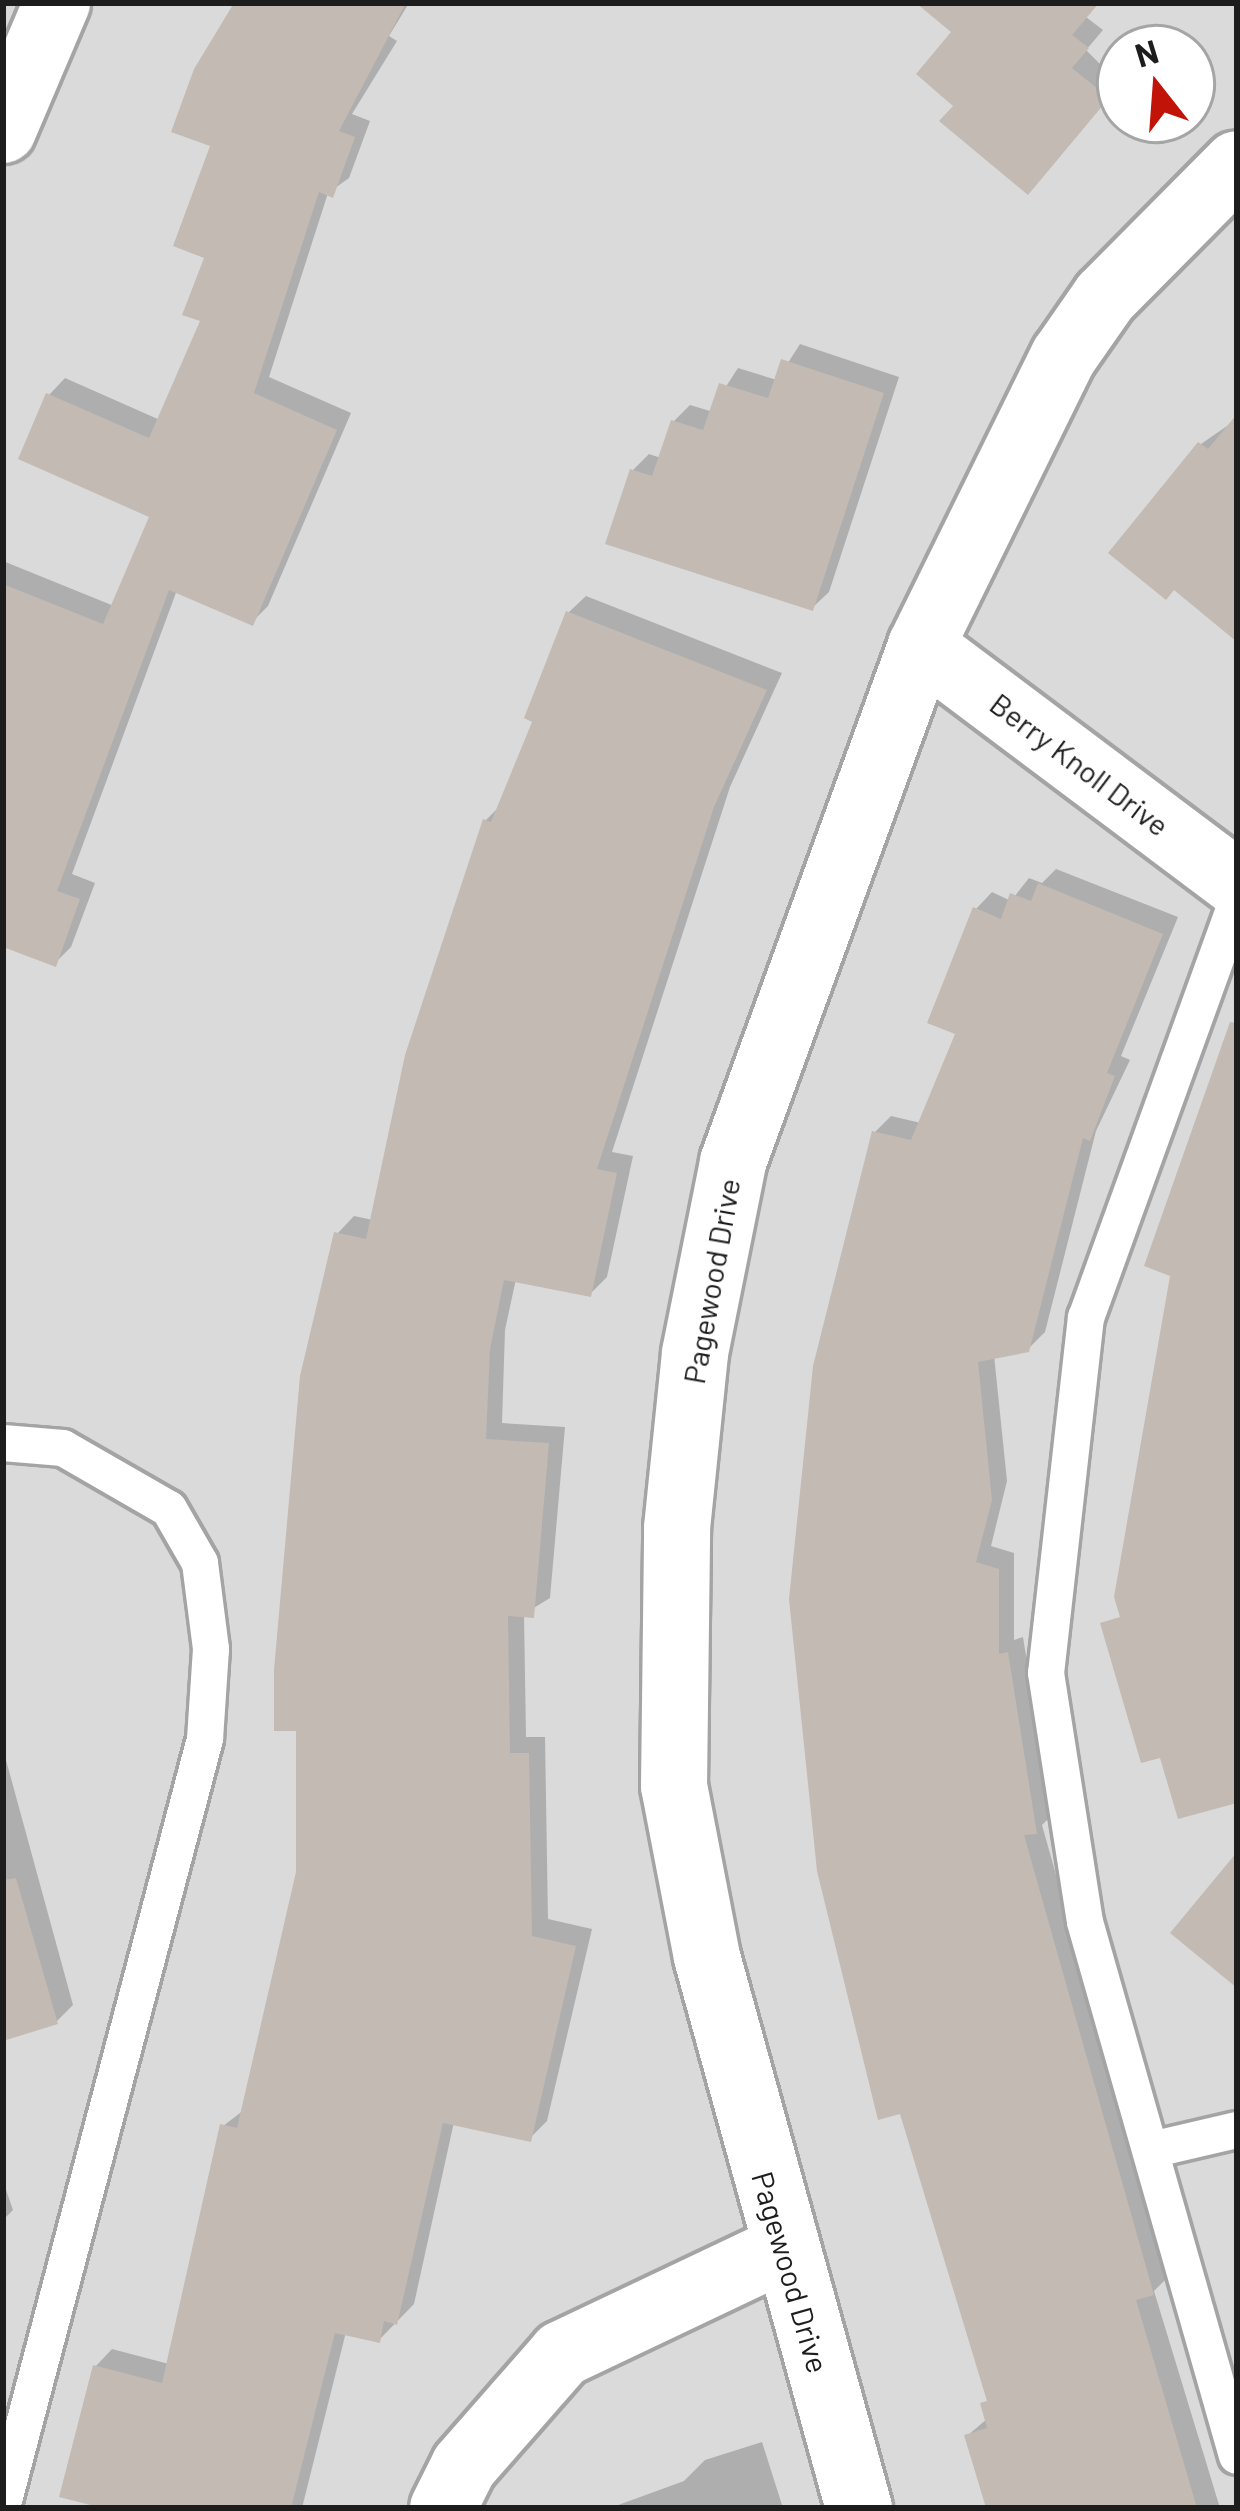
<!DOCTYPE html>
<style>
body{margin:0}
#map{position:relative;width:1240px;height:2511px;overflow:hidden;background:#eeebe3;font-family:Barlow,sans-serif}
div>[style]{position:absolute}
[style*='--x']{left:calc(var(--x)*1px);top:calc(var(--y)*1px);width:calc(var(--w)*1px);rotate:calc(var(--a)*1deg)}
.residential>*{inset:0;background:#dbdada}
.shadow>*{inset:0;background:#0003}
.building>*{inset:0;background:#c2bab3}
.roads{filter:drop-shadow(3px 0 #a4a4a4) drop-shadow(-3px 0 #a4a4a4) drop-shadow(0 3px #a4a4a4) drop-shadow(0 -3px #a4a4a4)}
.service>*{height:36px;margin:-18px;padding:0 18px;transform-origin:18px;border-radius:18px;background:#fff}
.minor>*{height:66px;margin:-33px;padding:0 33px;transform-origin:33px;border-radius:33px;background:#fff}
span{translate:-50% -50%;white-space:nowrap;text-align:center;line-height:1.15;-webkit-text-stroke:12px #fff;paint-order:stroke}
.street-label{font-size:30px;color:#1d1d1d}
.frame{position:absolute;inset:0;border:6px solid #1d1d1d;pointer-events:none}
.north{position:absolute;left:1096px;top:24px;width:120px;height:120px;box-sizing:border-box;background:#fff;border:3px solid #a5a5a5;border-radius:50%;rotate:343deg;font-size:33px;font-weight:700;line-height:48px;text-align:center;color:#1d1d1d}
.north::after{content:'';display:block;margin:auto;width:42px;height:54px;background:#c21308;clip-path:polygon(50% 0,100% 100%,50% 72%,0 100%)}
</style>
<div id="map">
<div class="residential">
<div style="clip-path:polygon(evenodd,3px 3px,1237px 3px,1237px 2508px,3px 2508px,3px 3px,1120px 48px,1192px 48px,1192px 120px,1120px 120px,1120px 48px)"></div>
</div>
<div class="shadow">
<div style="clip-path:polygon(238px 3px,409px 3px,389px 36px,397px 41px,352px 114px,370px 121px,349px 178px,328px 193px,269px 377px,351px 413px,268px 606px,252px 622px,177px 590px,72px 874px,95px 883px,71px 947px,55px 963px,3px 944px,3px 561px,114px 606px,153px 515px,49px 395px,65px 378px,160px 420px,204px 320px,214px 144px)"></div>
<div style="clip-path:polygon(938px 3px,1098px 3px,1086px 17px,1103px 30px,1086px 50px,1120px 84px,1044px 175px,957px 105px,955px 32px)"></div>
<div style="clip-path:polygon(800px 344px,899px 377px,829px 592px,812px 608px,632px 471px,649px 454px,661px 458px,674px 421px,690px 405px,710px 411px,738px 368px,777px 380px)"></div>
<div style="clip-path:polygon(1237px 419px,1237px 638px,1201px 444px)"></div>
<div style="clip-path:polygon(586px 596px,782px 673px,730px 787px,612px 1152px,633px 1156px,607px 1277px,590px 1294px,516px 1279px,505px 1330px,502px 1423px,565px 1427px,550px 1598px,524px 1614px,526px 1737px,545px 1737px,548px 1919px,592px 1929px,547px 2121px,530px 2138px,454px 2122px,414px 2304px,379px 2340px,346px 2332px,302px 2508px,114px 2508px,95px 2367px,112px 2349px,169px 2364px,223px 2126px,244px 2110px,299px 1873px,337px 1234px,354px 1216px,373px 1220px,485px 821px,502px 804px,535px 720px,568px 613px)"></div>
<div style="clip-path:polygon(1056px 869px,1178px 917px,1121px 1056px,1130px 1060px,1096px 1131px,1045px 1332px,1028px 1349px,994px 1355px,1007px 1481px,991px 1546px,1014px 1553px,1014px 1640px,1023px 1637px,1052px 1815px,1042px 1825px,1169px 2276px,1154px 2291px,1220px 2508px,989px 2508px,967px 2436px,988px 2418px,989px 2398px,875px 1132px,891px 1116px,921px 1123px,958px 1033px,976px 909px,992px 892px,1011px 901px,1029px 878px,1042px 883px)"></div>
<div style="clip-path:polygon(3px 1749px,73px 2005px,57px 2021px,3px 2038px)"></div>
<div style="clip-path:polygon(3px 2181px,13px 2210px,3px 2220px)"></div>
<div style="clip-path:polygon(762px 2442px,783px 2508px,610px 2508px,684px 2481px,705px 2460px)"></div>
</div>
<div class="building">
<div style="clip-path:polygon(234px 3px,406px 3px,339px 131px,355px 137px,333px 198px,319px 192px,254px 393px,337px 430px,253px 626px,169px 590px,57px 891px,80px 899px,56px 967px,3px 947px,3px 584px,103px 624px,149px 517px,18px 459px,46px 393px,149px 438px,200px 321px,182px 315px,204px 258px,173px 246px,210px 146px,171px 132px,194px 69px)"></div>
<div style="clip-path:polygon(916px 3px,1099px 3px,1072px 35px,1089px 48px,1072px 68px,1109px 98px,1028px 195px,939px 121px,953px 106px,916px 74px,951px 32px)"></div>
<div style="clip-path:polygon(781px 359px,884px 393px,813px 611px,605px 544px,630px 469px,652px 476px,671px 420px,703px 430px,719px 383px,768px 398px)"></div>
<div style="clip-path:polygon(1237px 414px,1237px 642px,1174px 590px,1166px 600px,1108px 553px,1198px 442px,1208px 449px)"></div>
<div style="clip-path:polygon(566px 611px,767px 690px,714px 807px,597px 1169px,617px 1173px,591px 1297px,504px 1280px,490px 1349px,486px 1439px,549px 1443px,534px 1618px,508px 1616px,510px 1753px,529px 1753px,532px 1936px,576px 1946px,531px 2142px,443px 2123px,397px 2325px,384px 2321px,380px 2343px,335px 2333px,291px 2508px,102px 2508px,59px 2497px,93px 2365px,162px 2383px,220px 2124px,237px 2128px,296px 1872px,296px 1731px,274px 1731px,274px 1670px,300px 1376px,334px 1232px,366px 1239px,405px 1055px,483px 819px,491px 822px,532px 722px,524px 718px)"></div>
<div style="clip-path:polygon(1038px 883px,1163px 934px,1107px 1073px,1115px 1076px,1090px 1141px,1083px 1138px,1029px 1352px,978px 1362px,992px 1500px,976px 1562px,999px 1569px,999px 1654px,1008px 1652px,1037px 1834px,1024px 1835px,1154px 2295px,1136px 2300px,1197px 2508px,986px 2508px,964px 2435px,987px 2428px,980px 2403px,987px 2401px,900px 2114px,878px 2120px,817px 1871px,789px 1599px,813px 1366px,872px 1131px,911px 1140px,955px 1034px,927px 1023px,973px 907px,1001px 919px,1010px 893px,1031px 901px)"></div>
<div style="clip-path:polygon(1230px 1022px,1237px 1023px,1237px 1803px,1178px 1819px,1160px 1758px,1141px 1763px,1100px 1623px,1120px 1617px,1114px 1597px,1170px 1276px,1144px 1266px)"></div>
<div style="clip-path:polygon(1237px 1852px,1237px 1988px,1170px 1933px)"></div>
<div style="clip-path:polygon(16px 1878px,58px 2024px,3px 2041px,3px 1880px)"></div>
</div>
<div class="roads">
<div class="service">
<div style="--x:1237;--y:901;--w:443;--a:109.9"></div>
<div style="--x:1086;--y:1317;--w:358;--a:96.4"></div>
<div style="--x:1046;--y:1673;--w:252;--a:81.1"></div>
<div style="--x:1085;--y:1922;--w:555;--a:74.11"></div>
<div style="--x:3;--y:1443;--w:60;--a:4.8"></div>
<div style="--x:63;--y:1448;--w:122;--a:29.9"></div>
<div style="--x:169;--y:1509;--w:62;--a:60.1"></div>
<div style="--x:200;--y:1563;--w:87;--a:82.7"></div>
<div style="--x:211;--y:1649;--w:90;--a:93.8"></div>
<div style="--x:205;--y:1739;--w:791;--a:104.79"></div>
<div style="--x:1151;--y:2150;--w:88;--a:-13.1"></div>
</div>
<div class="minor">
<div style="--x:3;--y:130;--w:138;--a:-67"></div>
<div style="--x:921;--y:646;--w:395;--a:36.9"></div>
<div style="--x:443;--y:2508;--w:47;--a:-63.4"></div>
<div style="--x:464;--y:2466;--w:149;--a:-48.8"></div>
<div style="--x:562;--y:2354;--w:245;--a:-25.4"></div>
<div style="--x:859;--y:2508;--w:572;--a:-105.42"></div>
<div style="--x:707;--y:1957;--w:174;--a:-100.9"></div>
<div style="--x:674;--y:1786;--w:258;--a:-89.3"></div>
<div style="--x:677;--y:1528;--w:176;--a:-84.1"></div>
<div style="--x:695;--y:1353;--w:195;--a:-78.7"></div>
<div style="--x:733;--y:1162;--w:549;--a:-69.98"></div>
<div style="--x:921;--y:646;--w:323;--a:-63.8"></div>
<div style="--x:1064;--y:356;--w:72;--a:-55.2"></div>
<div style="--x:1105;--y:297;--w:187;--a:-45.2"></div>
</div>
</div>
<div class="street-label">
<span style="left:1080px;top:764px;rotate:37deg">Berry Knoll Drive</span>
<span style="left:711px;top:1281px;rotate:-80deg">Pagewood Drive</span>
<span style="left:791px;top:2272px;rotate:74deg">Pagewood Drive</span>
</div>
<div class="frame"></div>
<div class="north">N</div>
</div>
